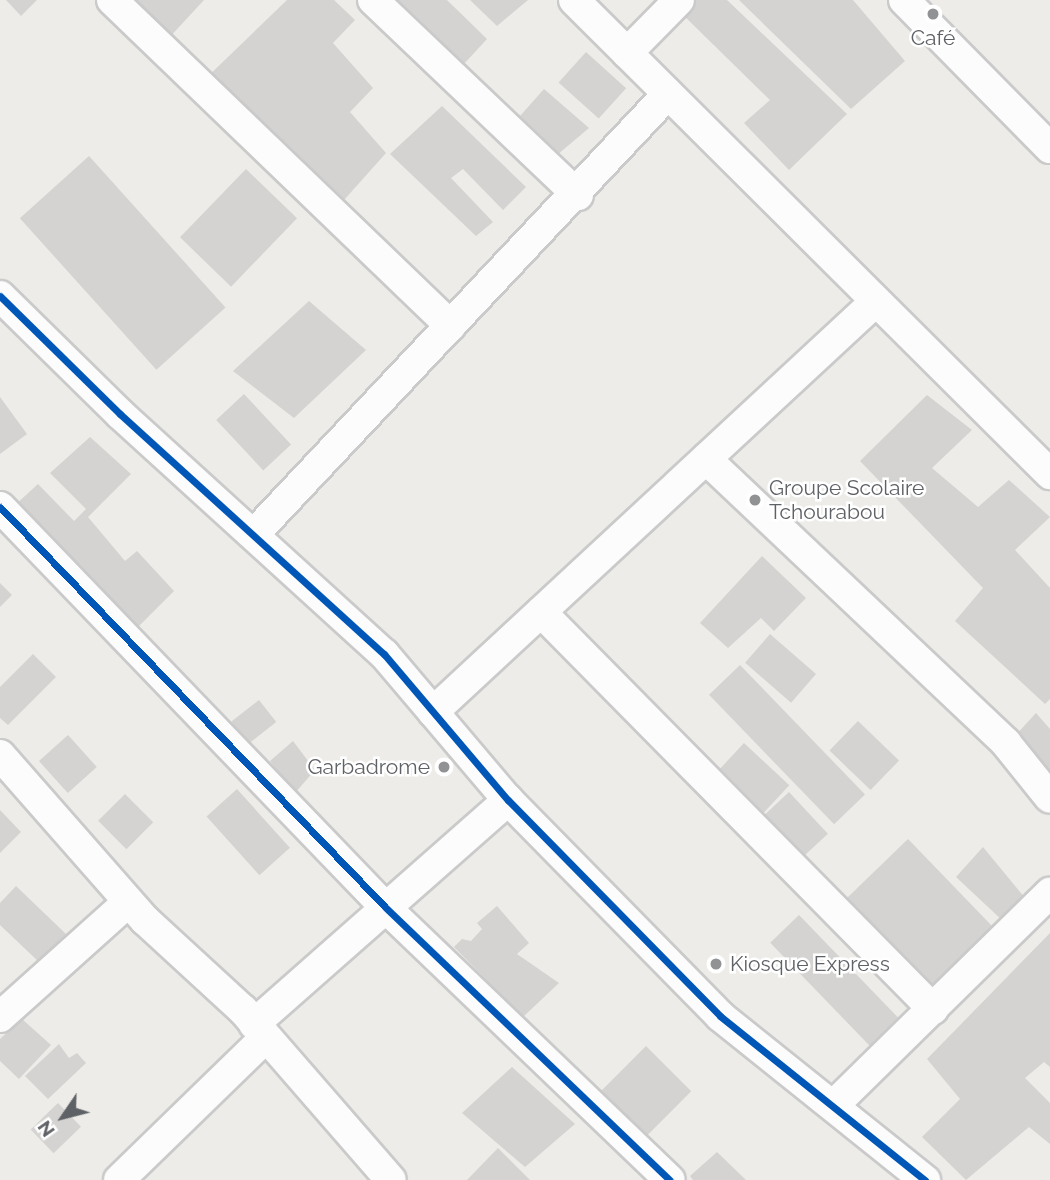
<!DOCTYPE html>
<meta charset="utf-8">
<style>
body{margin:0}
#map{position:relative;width:1050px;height:1180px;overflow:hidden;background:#edece8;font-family:Raleway,sans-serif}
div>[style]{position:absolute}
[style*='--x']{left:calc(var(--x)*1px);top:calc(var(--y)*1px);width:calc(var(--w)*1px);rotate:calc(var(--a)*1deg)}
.building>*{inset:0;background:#d4d3d1;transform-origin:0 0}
.roads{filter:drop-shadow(2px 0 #cacaca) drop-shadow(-2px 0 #cacaca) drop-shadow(0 2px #cacaca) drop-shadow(0 -2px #cacaca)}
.minor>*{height:30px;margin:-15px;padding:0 15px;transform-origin:15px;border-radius:15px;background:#fcfcfc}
.cycleway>*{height:7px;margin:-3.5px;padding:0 3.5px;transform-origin:3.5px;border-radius:3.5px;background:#0057b8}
.dots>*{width:19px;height:19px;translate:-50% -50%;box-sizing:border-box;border:4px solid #fff;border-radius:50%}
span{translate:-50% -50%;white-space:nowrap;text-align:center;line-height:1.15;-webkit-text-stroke:5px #fff;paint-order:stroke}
.poi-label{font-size:21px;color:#5e6165}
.left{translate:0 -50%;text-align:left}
.right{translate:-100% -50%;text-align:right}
.north{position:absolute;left:28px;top:1082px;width:70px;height:70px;-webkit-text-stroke:5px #fff;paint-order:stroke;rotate:235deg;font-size:19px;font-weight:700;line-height:28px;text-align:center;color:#5e6165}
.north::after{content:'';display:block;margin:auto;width:24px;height:32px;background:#5e6165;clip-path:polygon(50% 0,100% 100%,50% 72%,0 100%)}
</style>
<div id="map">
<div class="building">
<div style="clip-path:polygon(6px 0,37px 0,21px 16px)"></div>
<div style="clip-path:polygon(127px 0,204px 0,168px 39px)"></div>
<div style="clip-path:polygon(287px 0,334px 0,355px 20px,333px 43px,373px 88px,350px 112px,386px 153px,336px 209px,202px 82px)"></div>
<div style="clip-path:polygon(394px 0,447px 0,487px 39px,463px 65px)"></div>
<div style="clip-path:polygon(470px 0,528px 0,497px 26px)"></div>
<div style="clip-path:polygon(685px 0,727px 0,847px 114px,789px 170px,744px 123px,770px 100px,677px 9px)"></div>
<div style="clip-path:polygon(739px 0,853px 0,905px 61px,851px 109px)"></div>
<div style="left:586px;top:52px;width:54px;height:41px;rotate:42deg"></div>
<div style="clip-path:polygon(544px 89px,589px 128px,557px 155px,520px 116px)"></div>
<div style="clip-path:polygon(442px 106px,526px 187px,503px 210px,463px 169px,451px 178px,493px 222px,476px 236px,390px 154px)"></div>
<div style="left:89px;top:156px;width:204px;height:93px;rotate:48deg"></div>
<div style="left:246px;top:169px;width:71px;height:95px;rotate:44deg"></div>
<div style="clip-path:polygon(309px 301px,366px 350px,294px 418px,233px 371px)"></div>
<div style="left:244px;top:394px;width:69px;height:38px;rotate:47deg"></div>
<div style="clip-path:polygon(927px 395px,972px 430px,932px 468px,978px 507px,1009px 480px,1050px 517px,1015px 550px,1050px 588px,1050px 699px,1045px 704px,955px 621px,983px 588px,860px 461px)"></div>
<div style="clip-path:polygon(0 397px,27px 434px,0 454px)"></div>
<div style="clip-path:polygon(90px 437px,131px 474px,88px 517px,125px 561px,137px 551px,174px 591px,138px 627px,14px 506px,38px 484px,74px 521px,86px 509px,50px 473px)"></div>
<div style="clip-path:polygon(762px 556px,806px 598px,774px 631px,761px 618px,728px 648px,700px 623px)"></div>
<div style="clip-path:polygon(0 583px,12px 595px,0 607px)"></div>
<div style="left:770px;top:634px;width:61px;height:38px;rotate:41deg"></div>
<div style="clip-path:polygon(33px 654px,56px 677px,8px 725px,0 718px,0 687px)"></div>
<div style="left:740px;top:665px;width:180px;height:43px;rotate:46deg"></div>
<div style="left:259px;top:700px;width:28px;height:35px;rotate:52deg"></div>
<div style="clip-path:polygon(1036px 713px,1050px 729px,1050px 779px,1012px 739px)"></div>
<div style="left:858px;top:721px;width:57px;height:41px;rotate:44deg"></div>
<div style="left:68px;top:735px;width:43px;height:39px;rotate:48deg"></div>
<div style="clip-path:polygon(293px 741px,315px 770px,295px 793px,270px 761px)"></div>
<div style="left:744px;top:743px;width:62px;height:44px;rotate:43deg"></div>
<div style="left:237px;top:789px;width:79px;height:41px;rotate:48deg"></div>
<div style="left:789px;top:792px;width:57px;height:37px;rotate:47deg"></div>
<div style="left:125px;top:794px;width:40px;height:38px;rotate:45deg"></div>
<div style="clip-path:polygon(0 810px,21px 832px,0 853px)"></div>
<div style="left:908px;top:839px;width:122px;height:88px;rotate:46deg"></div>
<div style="clip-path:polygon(983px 847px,1025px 898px,1003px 921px,956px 877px)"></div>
<div style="clip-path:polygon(16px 886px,66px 934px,39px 962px,0 925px,0 903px)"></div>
<div style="clip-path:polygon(497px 906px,529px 943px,517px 954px,559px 983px,523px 1017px,454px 947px,462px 939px,471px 941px,482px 929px,477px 923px)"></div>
<div style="left:799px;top:915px;width:148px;height:40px;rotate:46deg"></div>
<div style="clip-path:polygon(1050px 933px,1050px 1067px,1044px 1062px,1025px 1078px,1050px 1103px,1050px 1144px,1029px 1127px,966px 1180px,922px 1137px,960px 1099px,927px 1059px)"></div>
<div style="clip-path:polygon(22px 1019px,51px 1045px,19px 1079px,0 1061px,0 1039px)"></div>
<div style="clip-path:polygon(59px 1044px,69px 1058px,77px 1053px,86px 1063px,48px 1099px,25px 1076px)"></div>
<div style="left:646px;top:1046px;width:64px;height:67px;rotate:45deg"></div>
<div style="clip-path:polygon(512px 1067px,575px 1124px,525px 1167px,462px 1113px)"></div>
<div style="left:58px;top:1103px;width:33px;height:38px;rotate:46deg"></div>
<div style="clip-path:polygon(498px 1148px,530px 1180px,467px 1180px)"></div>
<div style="clip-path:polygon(717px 1152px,746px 1180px,693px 1180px,690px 1176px)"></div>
</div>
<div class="roads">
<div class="minor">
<div style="--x:112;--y:0;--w:470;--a:43.9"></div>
<div style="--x:373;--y:0;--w:283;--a:43.6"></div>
<div style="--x:574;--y:0;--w:672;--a:44.88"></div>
<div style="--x:904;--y:0;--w:208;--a:45.4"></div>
<div style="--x:627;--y:53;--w:74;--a:-45.5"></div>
<div style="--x:0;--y:296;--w:168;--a:44.5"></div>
<div style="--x:120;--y:414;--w:357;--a:42.3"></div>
<div style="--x:384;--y:654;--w:192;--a:49.7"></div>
<div style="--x:508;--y:800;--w:303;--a:45.5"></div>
<div style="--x:720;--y:1016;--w:263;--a:38.7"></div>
<div style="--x:706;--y:459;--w:413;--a:43.4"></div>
<div style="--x:1006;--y:743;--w:70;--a:51.3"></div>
<div style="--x:0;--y:507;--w:557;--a:46.09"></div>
<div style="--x:386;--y:908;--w:393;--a:43.8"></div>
<div style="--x:255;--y:533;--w:603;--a:-46.75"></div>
<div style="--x:541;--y:612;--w:558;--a:45.36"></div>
<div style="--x:433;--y:712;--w:604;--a:-42.85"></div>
<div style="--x:0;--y:755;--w:220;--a:48.7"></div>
<div style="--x:145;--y:920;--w:133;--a:42.6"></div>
<div style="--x:243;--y:1010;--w:225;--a:49"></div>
<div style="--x:0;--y:1017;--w:172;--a:-41.9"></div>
<div style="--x:254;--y:1024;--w:339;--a:-41.4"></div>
<div style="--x:834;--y:1105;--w:303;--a:-44.5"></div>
<div style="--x:119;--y:1180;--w:205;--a:-44.2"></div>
</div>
</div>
<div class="cycleway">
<div style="--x:0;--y:296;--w:168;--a:44.5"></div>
<div style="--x:120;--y:414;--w:357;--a:42.3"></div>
<div style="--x:384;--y:654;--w:192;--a:49.7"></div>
<div style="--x:508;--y:800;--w:303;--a:45.5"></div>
<div style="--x:720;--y:1016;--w:263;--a:38.7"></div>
<div style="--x:0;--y:507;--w:557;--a:46.09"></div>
<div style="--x:386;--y:908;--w:393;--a:43.8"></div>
</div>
<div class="dots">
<div style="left:933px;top:14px;background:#909293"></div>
<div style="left:755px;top:500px;background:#909293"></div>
<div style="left:444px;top:767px;background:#909293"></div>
<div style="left:716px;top:964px;background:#909293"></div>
</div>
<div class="poi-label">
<span style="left:933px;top:38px">Café</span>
<span class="left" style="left:769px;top:500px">Groupe Scolaire<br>Tchourabou</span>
<span class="right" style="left:430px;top:767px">Garbadrome</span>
<span class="left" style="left:730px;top:964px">Kiosque Express</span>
</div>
<div class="north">N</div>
</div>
